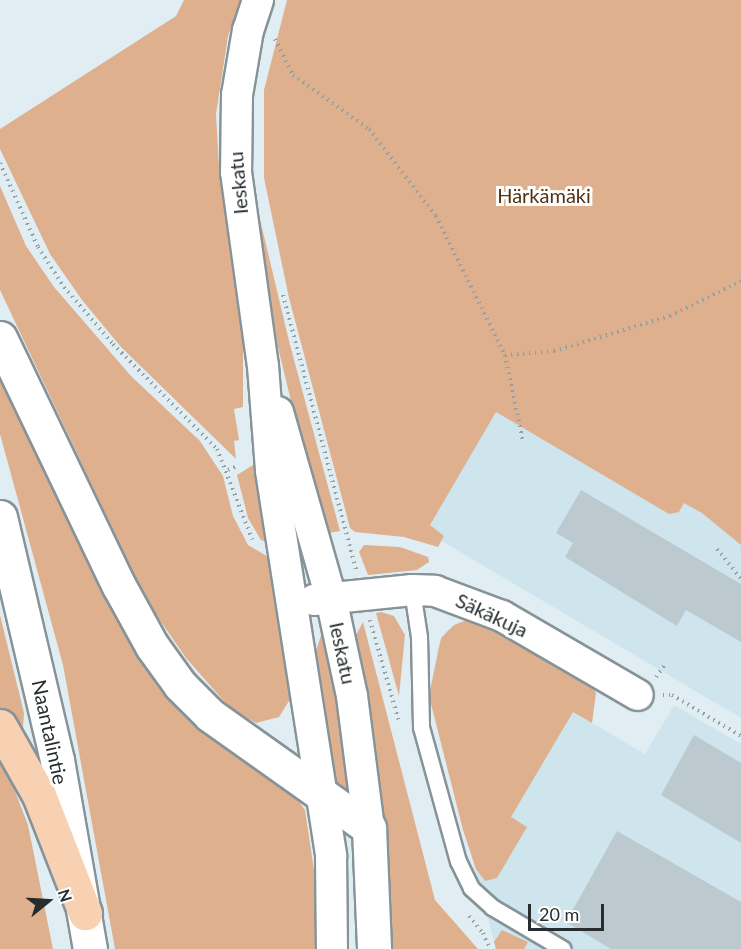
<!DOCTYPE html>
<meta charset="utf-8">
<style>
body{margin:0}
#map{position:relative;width:741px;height:949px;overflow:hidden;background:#e0eef4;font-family:Lato,sans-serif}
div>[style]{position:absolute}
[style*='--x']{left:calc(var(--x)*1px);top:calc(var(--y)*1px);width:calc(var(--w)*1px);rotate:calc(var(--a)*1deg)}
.built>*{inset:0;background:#cee5ee}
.green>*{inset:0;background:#deb08e}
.building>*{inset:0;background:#bccad0}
.path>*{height:4px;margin-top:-2px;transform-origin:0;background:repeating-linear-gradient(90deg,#949fa4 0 1.5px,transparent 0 6px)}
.roads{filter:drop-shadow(2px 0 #869398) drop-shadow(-2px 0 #869398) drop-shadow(0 2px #869398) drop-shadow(0 -2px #869398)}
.service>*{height:15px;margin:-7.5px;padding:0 7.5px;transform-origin:7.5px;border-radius:7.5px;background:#fff}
.minor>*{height:30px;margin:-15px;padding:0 15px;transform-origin:15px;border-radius:15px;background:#fff}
.secondary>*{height:33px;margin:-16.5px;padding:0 16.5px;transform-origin:16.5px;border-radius:16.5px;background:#fff}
.primary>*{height:33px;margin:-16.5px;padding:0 16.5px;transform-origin:16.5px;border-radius:16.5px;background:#f8d1b2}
span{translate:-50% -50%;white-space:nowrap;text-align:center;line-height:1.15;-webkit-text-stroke:6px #fff;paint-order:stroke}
.street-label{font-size:20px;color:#272d2f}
.park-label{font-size:20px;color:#563110}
.north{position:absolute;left:18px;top:871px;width:60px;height:60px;-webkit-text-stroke:4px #fff;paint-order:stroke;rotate:72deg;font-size:16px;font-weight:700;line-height:24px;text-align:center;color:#272d2f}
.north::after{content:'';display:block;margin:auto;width:21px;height:27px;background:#272d2f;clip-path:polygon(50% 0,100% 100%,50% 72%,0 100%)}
.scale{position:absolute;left:528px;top:904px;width:76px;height:27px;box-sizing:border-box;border:3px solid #272d2f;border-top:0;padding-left:8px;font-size:18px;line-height:21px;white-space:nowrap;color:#272d2f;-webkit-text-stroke:4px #fff;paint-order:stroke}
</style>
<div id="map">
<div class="built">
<div style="clip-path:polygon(499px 384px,741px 527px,741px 718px,416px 526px)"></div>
<div style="clip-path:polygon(461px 621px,589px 721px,645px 754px,674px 705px,741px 744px,741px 949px,496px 949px,429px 696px,438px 646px,446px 631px)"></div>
</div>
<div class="green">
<div style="clip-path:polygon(184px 0,240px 0,228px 36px,216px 114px,219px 167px,243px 338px,243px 407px,234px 409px,239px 440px,234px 441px,236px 459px,121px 347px,82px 300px,50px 254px,0 149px,0 129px,176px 16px)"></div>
<div style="clip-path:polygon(287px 0,741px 0,741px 545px,702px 513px,684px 503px,679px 512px,669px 514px,496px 412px,430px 525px,444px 536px,438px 547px,404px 537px,355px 532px,350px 528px,289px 298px,264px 178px,264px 90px)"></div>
<div style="clip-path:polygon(0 186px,26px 246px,54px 287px,131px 376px,200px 441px,223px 476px,233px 516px,248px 545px,275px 561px,294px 693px,279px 717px,256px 723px,230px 708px,186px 658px,146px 600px,0 290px)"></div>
<div style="clip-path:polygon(258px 211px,289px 341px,340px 531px,323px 534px,277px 343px)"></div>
<div style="clip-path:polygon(0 362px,118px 612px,291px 791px,305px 810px,316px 883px,316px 949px,115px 949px,63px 665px,0 434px)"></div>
<div style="clip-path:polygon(253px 465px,262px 491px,273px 544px,261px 540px,248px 518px,237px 475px)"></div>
<div style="clip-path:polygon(364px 545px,400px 547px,428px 557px,429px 562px,417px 570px,368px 575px,359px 552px)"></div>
<div style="clip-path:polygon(381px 612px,394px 616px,405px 635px,399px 696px,376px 613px)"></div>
<div style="clip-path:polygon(0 615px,24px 713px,23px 728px,0 710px)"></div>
<div style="clip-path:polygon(470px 619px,496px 627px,590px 682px,596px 693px,592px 723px,573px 712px,511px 817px,527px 827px,497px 878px,485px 881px,476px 869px,463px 830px,429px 696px,441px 638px,454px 625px)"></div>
<div style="clip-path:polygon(363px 622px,435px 900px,478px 949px,386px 949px,355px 637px)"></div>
<div style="clip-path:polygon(324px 626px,338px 672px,350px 792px,332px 782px,313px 660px)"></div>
<div style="clip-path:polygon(0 752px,28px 825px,53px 949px,0 949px)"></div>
<div style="clip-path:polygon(502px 930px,528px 942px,524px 949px,496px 949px,494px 942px)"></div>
</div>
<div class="building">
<div style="clip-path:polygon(581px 490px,741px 584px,741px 642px,686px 610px,677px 626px,565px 557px,573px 543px,556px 533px)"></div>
<div style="clip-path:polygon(694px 735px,741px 763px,741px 843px,661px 795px)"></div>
<div style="clip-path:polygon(617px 831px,741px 902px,741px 949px,611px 949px,566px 922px)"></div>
</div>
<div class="path">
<div style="--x:275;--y:39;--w:40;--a:63.4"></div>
<div style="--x:293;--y:75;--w:93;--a:35.4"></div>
<div style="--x:369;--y:129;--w:110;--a:52.4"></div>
<div style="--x:436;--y:216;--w:155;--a:63.6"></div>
<div style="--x:505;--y:355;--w:89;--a:78.3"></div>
<div style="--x:0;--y:163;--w:92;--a:65.7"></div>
<div style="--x:38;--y:247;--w:48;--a:57"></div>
<div style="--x:64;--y:287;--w:75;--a:49.3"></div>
<div style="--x:113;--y:344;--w:148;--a:45.3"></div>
<div style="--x:217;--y:449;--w:97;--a:68.7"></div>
<div style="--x:283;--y:295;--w:284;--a:75.1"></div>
<div style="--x:505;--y:355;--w:49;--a:-4.7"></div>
<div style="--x:554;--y:351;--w:121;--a:-16.8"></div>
<div style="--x:670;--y:316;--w:79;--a:-26.2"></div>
<div style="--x:228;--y:470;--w:10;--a:-24"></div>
<div style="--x:717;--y:549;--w:38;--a:51"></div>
<div style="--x:370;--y:620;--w:106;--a:74.1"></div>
<div style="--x:656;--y:677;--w:17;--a:-54"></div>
<div style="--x:663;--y:695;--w:9;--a:0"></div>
<div style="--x:672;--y:695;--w:80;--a:30.7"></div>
<div style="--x:469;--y:916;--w:22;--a:51"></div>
<div style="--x:483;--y:933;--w:17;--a:66"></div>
</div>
<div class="roads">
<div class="service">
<div style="--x:412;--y:590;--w:48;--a:81.5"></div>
<div style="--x:419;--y:637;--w:90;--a:88.7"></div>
<div style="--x:421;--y:727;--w:139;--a:74.6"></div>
<div style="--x:458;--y:861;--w:30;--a:64"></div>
<div style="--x:471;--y:888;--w:28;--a:42"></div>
<div style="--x:492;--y:907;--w:82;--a:30.6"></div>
</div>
<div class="minor">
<div style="--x:258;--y:0;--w:32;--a:108"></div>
<div style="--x:248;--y:30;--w:66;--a:99.6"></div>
<div style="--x:237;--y:95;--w:77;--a:90.7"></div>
<div style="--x:236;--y:172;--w:196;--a:82.1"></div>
<div style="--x:263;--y:366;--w:105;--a:85.6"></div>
<div style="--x:271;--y:471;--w:390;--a:81.1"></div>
<div style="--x:331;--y:856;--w:93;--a:89.4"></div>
<div style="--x:278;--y:412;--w:193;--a:74.1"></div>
<div style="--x:331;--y:598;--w:100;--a:77.9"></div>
<div style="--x:352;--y:696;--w:133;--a:82.7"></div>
<div style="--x:314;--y:600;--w:99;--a:-5.8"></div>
<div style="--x:412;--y:590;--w:23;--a:2"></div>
<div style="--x:435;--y:591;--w:72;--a:20.5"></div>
<div style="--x:502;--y:616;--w:157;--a:30.2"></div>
</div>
<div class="secondary">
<div style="--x:0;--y:338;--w:275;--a:64.4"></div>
<div style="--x:119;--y:586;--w:68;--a:61.2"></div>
<div style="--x:152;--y:646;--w:48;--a:54.3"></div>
<div style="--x:180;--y:685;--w:42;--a:45"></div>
<div style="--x:210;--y:715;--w:195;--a:35.4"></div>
<div style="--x:369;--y:828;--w:121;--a:87.6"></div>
<div style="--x:0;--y:517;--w:250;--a:76.8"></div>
<div style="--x:57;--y:760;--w:192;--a:80.1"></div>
</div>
<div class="primary">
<div style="--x:0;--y:726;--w:79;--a:60.5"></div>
<div style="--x:39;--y:795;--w:127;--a:68.7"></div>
</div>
</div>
<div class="street-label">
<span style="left:238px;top:183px;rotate:-95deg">Ieskatu</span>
<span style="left:492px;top:615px;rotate:25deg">Säkäkuja</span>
<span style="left:343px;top:653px;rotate:78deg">Ieskatu</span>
<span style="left:50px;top:732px;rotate:78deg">Naantalintie</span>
</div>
<div class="park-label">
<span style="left:544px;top:195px">Härkämäki</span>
</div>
<div class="north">N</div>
<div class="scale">20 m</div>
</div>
